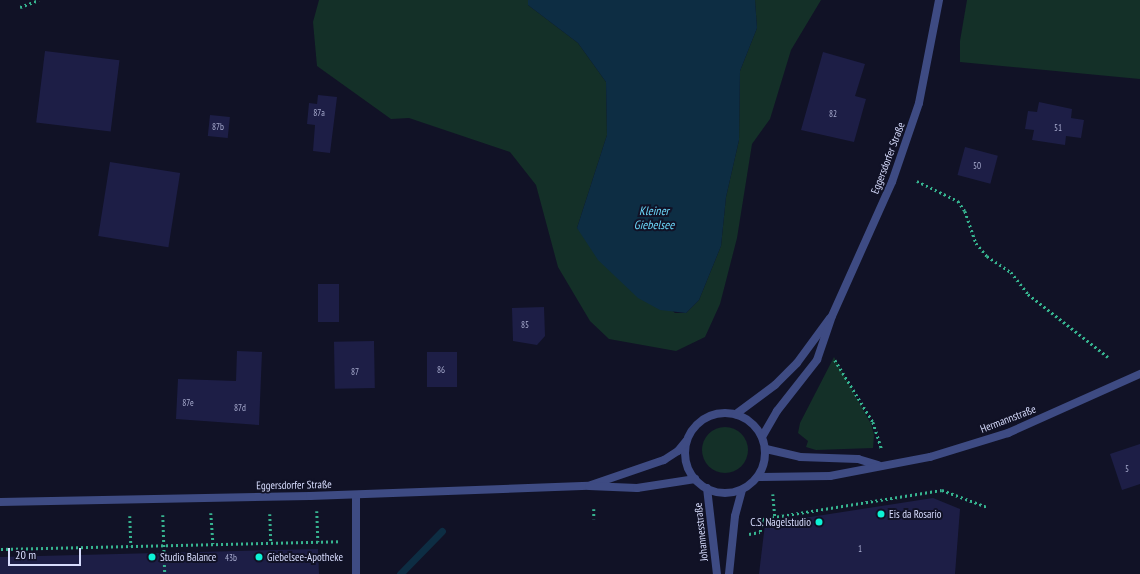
<!DOCTYPE html>
<meta charset="utf-8">
<style>
body{margin:0}
#map{position:relative;width:1140px;height:574px;overflow:hidden;background:#111226;font-family:"PT Sans Narrow",sans-serif}
div>[style]{position:absolute}
[style*='--x']{left:calc(var(--x)*1px);top:calc(var(--y)*1px);width:calc(var(--w)*1px);rotate:calc(var(--a)*1deg)}
.green>*{inset:0;background:#143028}
.round{border-radius:50%}
.water>*{inset:0;background:#0d2d43}
.stream>*{height:7px;margin:-3.5px;padding:0 3.5px;transform-origin:3.5px;border-radius:3.5px;background:#0d2d43}
.building>*{inset:0;background:#1d1e46;transform-origin:0 0}
.path>*{height:2.5px;margin-top:-1.25px;transform-origin:0;background:repeating-linear-gradient(90deg,#36b38f 0 2px,transparent 0 5px)}
.service>*{height:8px;margin:-4px;padding:0 4px;transform-origin:4px;border-radius:4px;background:#3e4b83}
.minor>*{height:8px;margin:-4px;padding:0 4px;transform-origin:4px;border-radius:4px;background:#3e4b83}
.tertiary>*{height:8px;margin:-4px;padding:0 4px;transform-origin:4px;border-radius:4px;background:#3e4b83}
.tertiary>.ring{margin:-4px;padding:0;box-sizing:content-box;background:none;border:8px solid #3e4b83;border-radius:50%}
.dots>*{width:11px;height:11px;translate:-50% -50%;box-sizing:border-box;border:2px solid #111226;border-radius:50%}
span{translate:-50% -50%;white-space:nowrap;text-align:center;line-height:1.15;-webkit-text-stroke:4px #111226;paint-order:stroke}
.number-label{font-size:9px;color:#a8accf}
.number-label span{-webkit-text-stroke-width:0}
.street-label{font-size:11px;color:#d7dcfd}
.poi-label{font-size:11px;color:#d7dcfd}
.left{translate:0 -50%;text-align:left}
.right{translate:-100% -50%;text-align:right}
.water-label{font-size:12px;color:#6bd6f8;font-style:italic}
.scale{position:absolute;left:8px;top:548px;width:73px;height:18px;box-sizing:border-box;border:2px solid #d7dcfd;border-top:0;padding-left:5px;font-size:12px;line-height:14px;white-space:nowrap;color:#d7dcfd;-webkit-text-stroke:3px #111226;paint-order:stroke}
</style>
<div id="map">
<div class="green">
<div style="clip-path:polygon(319px 0,528px 0,528px 5px,578px 43px,606px 82px,607px 135px,577px 228px,675px 313px,686px 313px,699px 300px,721px 246px,726px 197px,739px 140px,740px 71px,757px 28px,755px 0,821px 0,791px 50px,770px 119px,752px 144px,737px 238px,720px 304px,705px 337px,676px 351px,609px 339px,590px 321px,558px 267px,536px 185px,510px 152px,409px 118px,391px 119px,317px 66px,313px 22px)"></div>
<div style="clip-path:polygon(967px 0,1140px 0,1140px 79px,960px 62px,960px 41px)"></div>
<div style="clip-path:polygon(834px 357px,871px 424px,874px 435px,873px 448px,816px 450px,806px 447px,808px 441px,798px 433px,800px 423px)"></div>
<div class="round" style="left:702px;top:427px;width:46px;height:46px"></div>
</div>
<div class="water">
<div style="clip-path:polygon(528px 0,755px 0,757px 28px,740px 71px,739px 140px,726px 197px,721px 246px,699px 300px,686px 313px,660px 310px,638px 298px,598px 260px,577px 228px,607px 135px,606px 82px,578px 43px,528px 5px)"></div>
</div>
<div class="stream">
<div style="--x:400;--y:574;--w:60;--a:-45.7"></div>
</div>
<div class="building">
<div style="left:45px;top:51px;width:75px;height:72px;rotate:7deg"></div>
<div style="clip-path:polygon(823px 52px,865px 64px,855px 96px,866px 99px,854px 142px,801px 130px)"></div>
<div style="clip-path:polygon(318px 95px,337px 97px,330px 153px,313px 151px,315px 125px,307px 124px,309px 103px,317px 104px)"></div>
<div style="clip-path:polygon(1039px 102px,1072px 109px,1071px 118px,1084px 120px,1081px 138px,1066px 136px,1065px 145px,1032px 140px,1034px 130px,1025px 129px,1028px 111px,1037px 112px)"></div>
<div style="left:210px;top:115px;width:20px;height:21px;rotate:6deg"></div>
<div style="left:965px;top:147px;width:34px;height:29px;rotate:15deg"></div>
<div style="left:110px;top:162px;width:71px;height:75px;rotate:9deg"></div>
<div style="left:318px;top:284px;width:21px;height:38px"></div>
<div style="clip-path:polygon(544px 307px,545px 336px,537px 345px,513px 341px,512px 308px)"></div>
<div style="left:374px;top:341px;width:47px;height:40px;rotate:89deg"></div>
<div style="clip-path:polygon(237px 351px,262px 352px,259px 425px,176px 419px,178px 379px,236px 381px)"></div>
<div style="left:427px;top:352px;width:30px;height:35px"></div>
<div style="clip-path:polygon(1140px 444px,1140px 484px,1122px 490px,1110px 454px)"></div>
<div style="clip-path:polygon(933px 498px,960px 509px,955px 574px,759px 574px,765px 524px)"></div>
<div style="clip-path:polygon(318px 549px,319px 574px,0 574px,0 557px)"></div>
</div>
<div class="path">
<div style="--x:20;--y:7;--w:20;--a:-20"></div>
<div style="--x:917;--y:181;--w:46;--a:26"></div>
<div style="--x:958;--y:201;--w:12;--a:55"></div>
<div style="--x:965;--y:211;--w:34;--a:71"></div>
<div style="--x:976;--y:243;--w:17;--a:50"></div>
<div style="--x:987;--y:256;--w:29;--a:34"></div>
<div style="--x:1011;--y:272;--w:28;--a:52"></div>
<div style="--x:1028;--y:294;--w:102;--a:38.2"></div>
<div style="--x:835;--y:360;--w:73;--a:58.5"></div>
<div style="--x:873;--y:422;--w:28;--a:72"></div>
<div style="--x:773;--y:494;--w:23;--a:85"></div>
<div style="--x:594;--y:509;--w:10;--a:90"></div>
<div style="--x:317;--y:511;--w:31;--a:88"></div>
<div style="--x:211;--y:513;--w:31;--a:86"></div>
<div style="--x:270;--y:514;--w:28;--a:88"></div>
<div style="--x:163;--y:515;--w:59;--a:88.1"></div>
<div style="--x:130;--y:516;--w:30;--a:88"></div>
<div style="--x:749;--y:534;--w:11;--a:-10"></div>
<div style="--x:760;--y:532;--w:13;--a:-81"></div>
<div style="--x:762;--y:519;--w:182;--a:-9.2"></div>
<div style="--x:942;--y:490;--w:48;--a:20.7"></div>
<div style="--x:1;--y:549;--w:340;--a:-1.3"></div>
</div>
<div class="service">
<div style="--x:356;--y:574;--w:79;--a:-90"></div>
</div>
<div class="minor">
<div style="--x:766;--y:449;--w:35;--a:13"></div>
<div style="--x:800;--y:457;--w:58;--a:2"></div>
<div style="--x:858;--y:459;--w:21;--a:17"></div>
<div style="--x:758;--y:477;--w:72;--a:-0.8"></div>
<div style="--x:830;--y:476;--w:102;--a:-10.8"></div>
<div style="--x:930;--y:457;--w:82;--a:-17.1"></div>
<div style="--x:1008;--y:433;--w:145;--a:-24.1"></div>
<div style="--x:707;--y:488;--w:87;--a:83.4"></div>
<div style="--x:729;--y:574;--w:58;--a:-84.1"></div>
<div style="--x:735;--y:516;--w:27;--a:-75"></div>
</div>
<div class="tertiary">
<div class="ring" style="left:685px;top:413px;width:72px;height:72px"></div>
<div style="--x:736;--y:414;--w:49;--a:-36.6"></div>
<div style="--x:775;--y:385;--w:31;--a:-45"></div>
<div style="--x:797;--y:363;--w:56;--a:-53.7"></div>
<div style="--x:762;--y:437;--w:30;--a:-60"></div>
<div style="--x:777;--y:411;--w:65;--a:-51.9"></div>
<div style="--x:817;--y:360;--w:46;--a:-71.2"></div>
<div style="--x:832;--y:316;--w:147;--a:-65.9"></div>
<div style="--x:892;--y:182;--w:83;--a:-71.1"></div>
<div style="--x:919;--y:103;--w:105;--a:-79"></div>
<div style="--x:591;--y:485;--w:77;--a:-18.9"></div>
<div style="--x:664;--y:460;--w:17;--a:-33"></div>
<div style="--x:678;--y:451;--w:13;--a:-51"></div>
<div style="--x:0;--y:502;--w:310;--a:-1.1"></div>
<div style="--x:310;--y:496;--w:279;--a:-2.1"></div>
<div style="--x:589;--y:486;--w:48;--a:2.4"></div>
<div style="--x:637;--y:488;--w:59;--a:-8.8"></div>
</div>
<div class="dots">
<div style="left:881px;top:514px;background:#0df3d6"></div>
<div style="left:819px;top:522px;background:#0df3d6"></div>
<div style="left:152px;top:557px;background:#0df3d6"></div>
<div style="left:259px;top:557px;background:#0df3d6"></div>
</div>
<div class="number-label">
<span style="left:319px;top:113px">87a</span>
<span style="left:833px;top:114px">82</span>
<span style="left:218px;top:127px">87b</span>
<span style="left:1058px;top:128px">51</span>
<span style="left:977px;top:166px">50</span>
<span style="left:525px;top:325px">85</span>
<span style="left:441px;top:370px">86</span>
<span style="left:355px;top:372px">87</span>
<span style="left:188px;top:403px">87e</span>
<span style="left:240px;top:408px">87d</span>
<span style="left:1127px;top:469px">5</span>
<span style="left:860px;top:549px">1</span>
<span style="left:231px;top:558px">43b</span>
</div>
<div class="street-label">
<span style="left:888px;top:158px;rotate:-69deg">Eggersdorfer Straße</span>
<span style="left:1008px;top:419px;rotate:-21deg">Hermannstraße</span>
<span style="left:294px;top:485px;rotate:-1deg">Eggersdorfer Straße</span>
<span style="left:701px;top:532px;rotate:-96deg">Johannesstraße</span>
</div>
<div class="poi-label">
<span class="left" style="left:889px;top:514px">Eis da Rosario</span>
<span class="right" style="left:811px;top:522px">C.S. Nagelstudio</span>
<span class="left" style="left:160px;top:557px">Studio Balance</span>
<span class="left" style="left:267px;top:557px">Giebelsee-Apotheke</span>
</div>
<div class="water-label">
<span style="left:654px;top:218px">Kleiner<br>Giebelsee</span>
</div>
<div class="scale">20 m</div>
</div>
